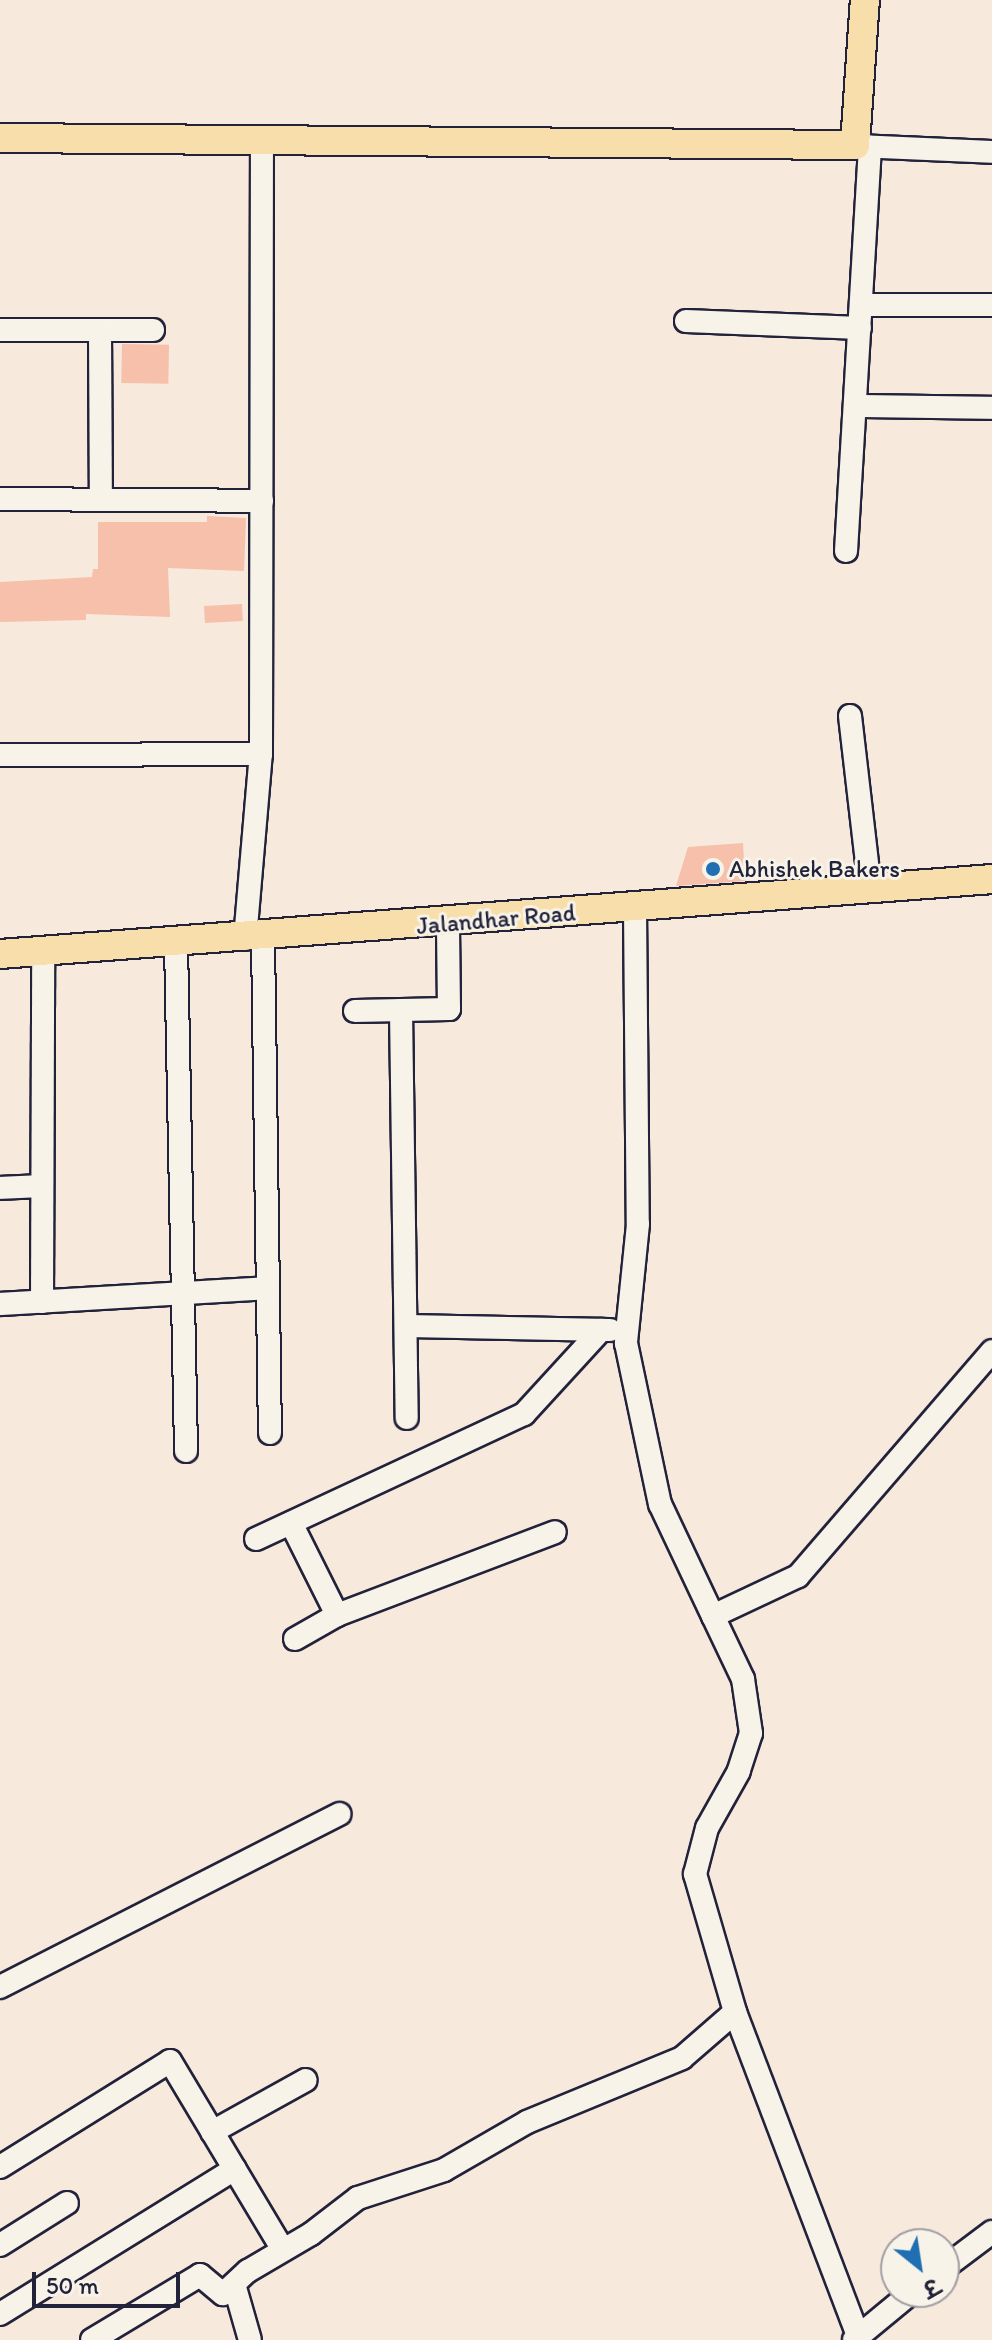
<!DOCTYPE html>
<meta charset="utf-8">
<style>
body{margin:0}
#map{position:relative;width:992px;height:2340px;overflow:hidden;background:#f7e9dc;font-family:Itim,"Playpen Sans Deva",sans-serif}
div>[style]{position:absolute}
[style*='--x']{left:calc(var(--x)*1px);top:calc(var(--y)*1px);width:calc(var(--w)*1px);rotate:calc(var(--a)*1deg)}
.building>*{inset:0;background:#f6c0aa;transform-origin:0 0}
.roads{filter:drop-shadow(2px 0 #22223b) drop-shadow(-2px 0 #22223b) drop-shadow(0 2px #22223b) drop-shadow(0 -2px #22223b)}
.minor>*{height:22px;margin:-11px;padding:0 11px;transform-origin:11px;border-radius:11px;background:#f7f3e8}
.major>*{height:28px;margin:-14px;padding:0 14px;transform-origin:14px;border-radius:14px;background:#f8deab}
.dots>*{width:22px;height:22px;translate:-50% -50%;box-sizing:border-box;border:4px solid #f7f3e8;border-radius:50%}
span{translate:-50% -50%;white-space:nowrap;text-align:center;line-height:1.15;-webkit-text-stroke:6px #f7f3e8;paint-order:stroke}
.poi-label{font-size:24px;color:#22223b}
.left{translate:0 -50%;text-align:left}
.street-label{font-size:24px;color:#22223b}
.north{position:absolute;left:880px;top:2228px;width:80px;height:80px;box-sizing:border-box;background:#f7f3e8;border:2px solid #a29fa3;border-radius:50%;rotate:150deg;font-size:22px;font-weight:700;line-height:32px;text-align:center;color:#22223b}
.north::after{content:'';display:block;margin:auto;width:28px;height:36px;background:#1f6fb2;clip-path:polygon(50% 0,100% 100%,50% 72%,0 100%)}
.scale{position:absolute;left:32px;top:2272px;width:148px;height:36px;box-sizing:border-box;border:4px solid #22223b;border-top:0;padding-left:10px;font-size:24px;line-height:28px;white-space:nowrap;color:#22223b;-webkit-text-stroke:6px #f7f3e8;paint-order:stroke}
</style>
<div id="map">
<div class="building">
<div style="left:122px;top:344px;width:47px;height:39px;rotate:1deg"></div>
<div style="clip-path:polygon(207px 516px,246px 518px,244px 571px,168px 568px,170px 617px,86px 614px,86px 620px,0 622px,0 582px,92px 577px,93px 569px,98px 569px,98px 522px,207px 522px)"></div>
<div style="left:242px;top:604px;width:17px;height:38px;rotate:87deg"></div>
<div style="clip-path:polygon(743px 843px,745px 881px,676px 886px,688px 847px)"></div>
</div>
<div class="roads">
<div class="minor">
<div style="--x:857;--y:146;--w:135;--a:2.5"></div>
<div style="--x:861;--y:305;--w:131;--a:0"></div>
<div style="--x:686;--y:321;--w:174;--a:2.3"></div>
<div style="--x:0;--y:330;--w:153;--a:0"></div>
<div style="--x:100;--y:330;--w:169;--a:89.7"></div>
<div style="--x:855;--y:406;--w:137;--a:0.8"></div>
<div style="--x:0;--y:499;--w:262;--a:0.4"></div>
<div style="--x:846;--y:551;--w:405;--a:-86.6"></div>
<div style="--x:850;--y:716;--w:174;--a:83.4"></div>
<div style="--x:0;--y:755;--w:261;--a:-0.2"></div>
<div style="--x:635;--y:908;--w:316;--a:89.5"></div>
<div style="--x:638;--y:1224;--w:120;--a:95.8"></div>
<div style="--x:626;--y:1343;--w:165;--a:78.1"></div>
<div style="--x:660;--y:1504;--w:124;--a:64.7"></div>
<div style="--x:713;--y:1616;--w:94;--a:-25.2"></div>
<div style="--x:798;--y:1576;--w:297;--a:-49.2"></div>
<div style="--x:263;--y:938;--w:495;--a:89.2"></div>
<div style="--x:245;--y:939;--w:186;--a:-85.1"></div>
<div style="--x:261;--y:754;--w:612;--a:-89.91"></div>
<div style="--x:176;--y:943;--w:508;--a:88.87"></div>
<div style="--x:401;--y:1010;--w:408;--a:89.2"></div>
<div style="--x:355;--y:1011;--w:94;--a:-1.2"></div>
<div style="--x:449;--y:1009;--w:86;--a:-90.7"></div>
<div style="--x:0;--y:1188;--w:42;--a:-2.7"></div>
<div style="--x:42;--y:1302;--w:350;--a:-89.8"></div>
<div style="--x:0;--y:1304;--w:268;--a:-3.4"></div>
<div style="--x:406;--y:1326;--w:204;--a:1.1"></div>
<div style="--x:291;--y:1523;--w:103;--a:63.4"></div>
<div style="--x:256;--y:1539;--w:296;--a:-25"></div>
<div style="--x:524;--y:1414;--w:114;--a:-47.5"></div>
<div style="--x:713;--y:1616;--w:70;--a:64.5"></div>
<div style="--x:743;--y:1679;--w:55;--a:81.6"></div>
<div style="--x:751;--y:1733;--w:40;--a:108"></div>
<div style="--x:739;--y:1771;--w:65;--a:119.3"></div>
<div style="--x:707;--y:1828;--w:48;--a:104.6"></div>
<div style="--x:695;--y:1874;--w:144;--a:73.8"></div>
<div style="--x:735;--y:2012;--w:347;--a:69.2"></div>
<div style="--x:295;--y:1639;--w:48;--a:-29.7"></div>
<div style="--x:337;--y:1615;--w:233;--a:-20.8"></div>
<div style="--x:0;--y:1987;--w:381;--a:-27"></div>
<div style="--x:212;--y:2132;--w:107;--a:-29"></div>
<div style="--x:0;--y:2167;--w:200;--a:-31.9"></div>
<div style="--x:170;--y:2061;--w:220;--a:59.1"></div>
<div style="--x:0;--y:2245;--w:79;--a:-32.1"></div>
<div style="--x:944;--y:2268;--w:60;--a:-36.9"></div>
<div style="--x:234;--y:2284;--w:58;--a:74.1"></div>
<div style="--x:0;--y:2314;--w:276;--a:-31.7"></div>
<div style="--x:92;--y:2340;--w:126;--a:-31"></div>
<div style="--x:200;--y:2275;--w:30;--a:40"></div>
<div style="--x:223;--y:2294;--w:34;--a:-43"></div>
<div style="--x:248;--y:2271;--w:73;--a:-30.4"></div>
<div style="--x:311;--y:2234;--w:59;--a:-37.5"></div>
<div style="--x:358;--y:2198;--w:90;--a:-18"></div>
<div style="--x:444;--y:2170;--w:96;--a:-30"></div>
<div style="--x:527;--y:2122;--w:168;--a:-22.4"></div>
<div style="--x:682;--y:2058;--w:70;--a:-41"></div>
<div style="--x:854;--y:2340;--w:75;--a:-39.6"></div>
</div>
<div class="major">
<div style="--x:0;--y:138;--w:855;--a:0.47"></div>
<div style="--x:855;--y:145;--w:145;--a:-86.1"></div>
<div style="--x:0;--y:954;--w:995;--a:-4.32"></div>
</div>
</div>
<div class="dots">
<div style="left:713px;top:869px;background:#1f6fb2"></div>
</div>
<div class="poi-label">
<span class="left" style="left:729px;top:869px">Abhishek Bakers</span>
</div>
<div class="street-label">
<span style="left:496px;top:919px;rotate:-5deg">Jalandhar Road</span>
</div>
<div class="north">उ</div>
<div class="scale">50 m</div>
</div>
